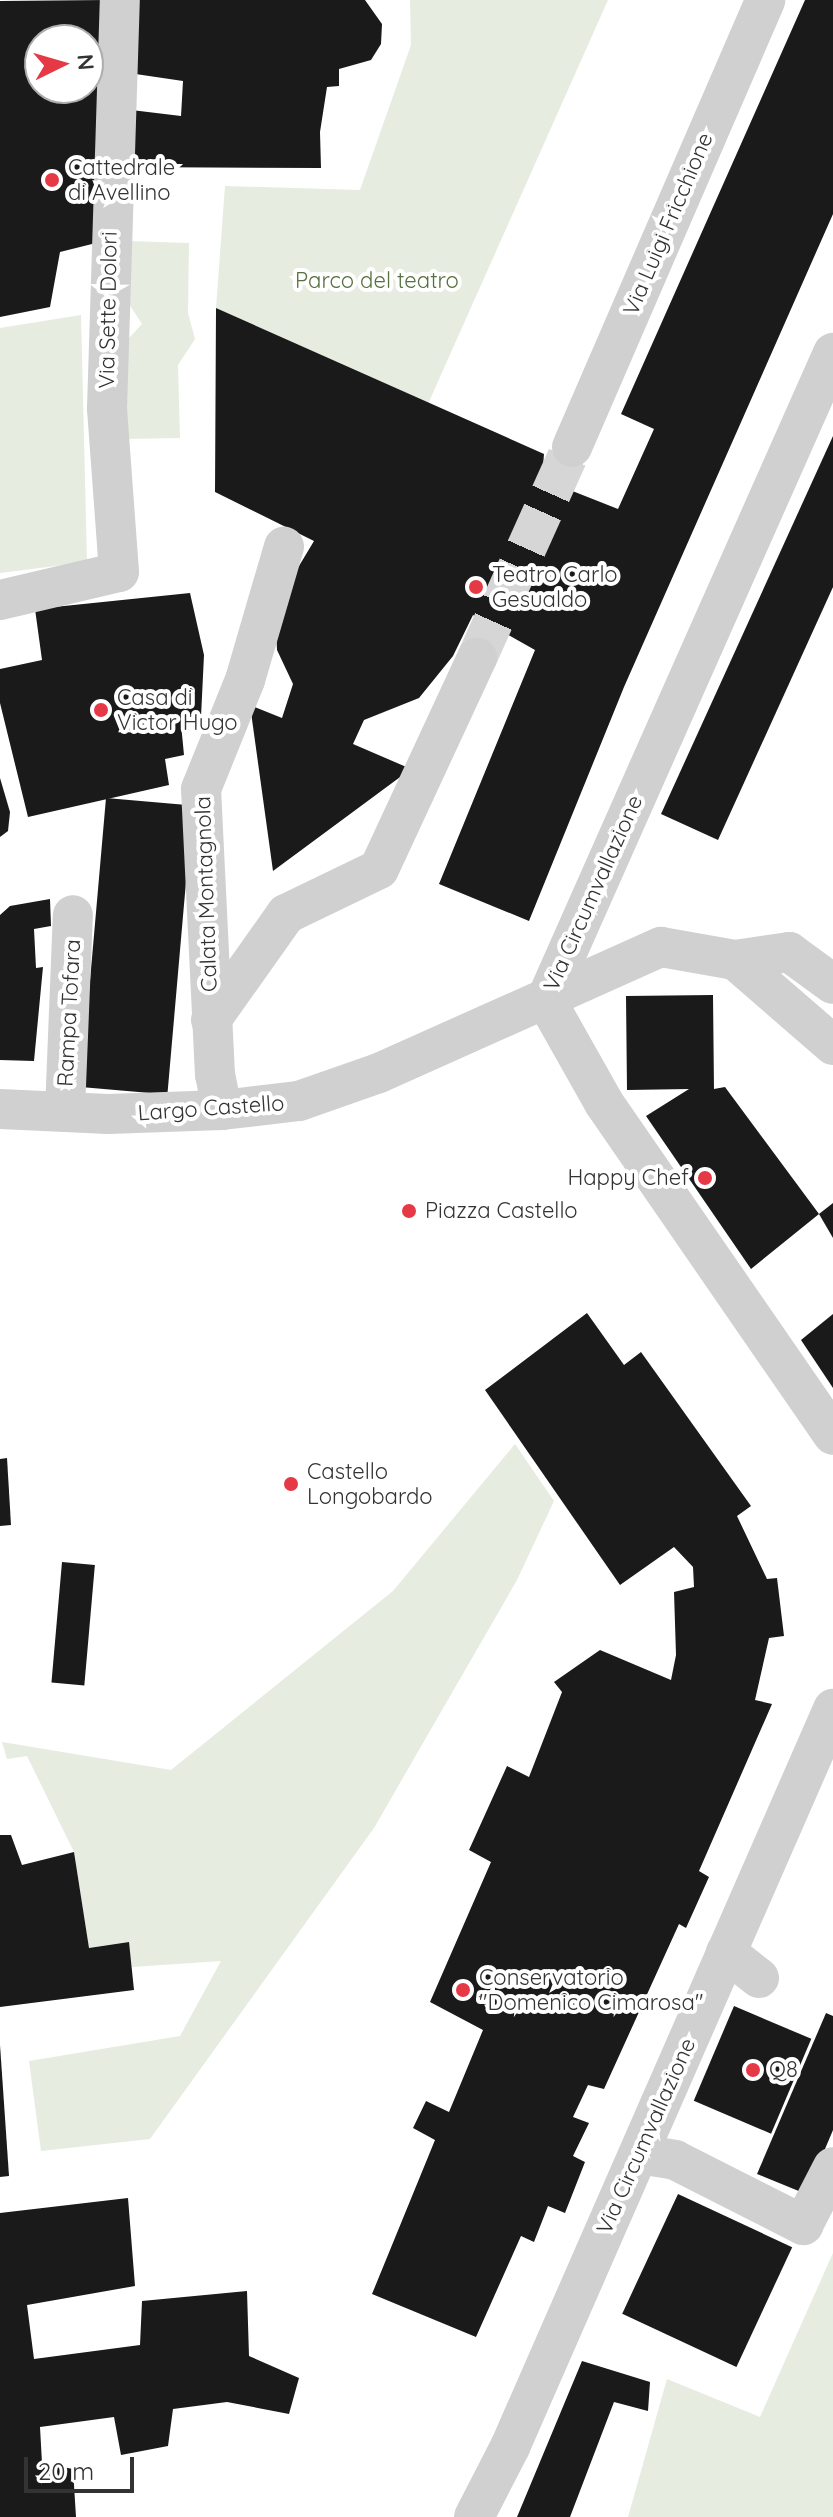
<!DOCTYPE html>
<style>
body{margin:0}
#map{position:relative;width:833px;height:2517px;overflow:hidden;background:#fff;font-family:Quicksand,sans-serif}
div>[style]{position:absolute}
[style*='--x']{left:calc(var(--x)*1px);top:calc(var(--y)*1px);width:calc(var(--w)*1px);rotate:calc(var(--a)*1deg)}
.green>*{inset:0;background:#e6ecdf}
.building>*{inset:0;background:#1a1a1a;transform-origin:0 0}
.minor-tunnel>*{height:40px;margin-top:-20px;transform-origin:0;background:repeating-linear-gradient(90deg,#d6d6d6 0 40px,transparent 0 60px)}
.minor>*{height:40px;margin:-20px;padding:0 20px;transform-origin:20px;border-radius:20px;background:#d0d0d0}
.dots>*{width:22px;height:22px;translate:-50% -50%;box-sizing:border-box;border:4px solid #fff;border-radius:50%}
span{translate:-50% -50%;white-space:nowrap;text-align:center;line-height:1.15;-webkit-text-stroke:8px #fff;paint-order:stroke}
.poi-label{font-size:22px;color:#333}
.left{translate:0 -50%;text-align:left}
.right{translate:-100% -50%;text-align:right}
.street-label{font-size:22px;color:#333}
.park-label{font-size:22px;color:#56703f}
.north{position:absolute;left:24px;top:24px;width:80px;height:80px;box-sizing:border-box;background:#fff;border:2px solid #adadad;border-radius:50%;rotate:85deg;font-size:22px;font-weight:700;line-height:32px;text-align:center;color:#333}
.north::after{content:'';display:block;margin:auto;width:28px;height:36px;background:#e63946;clip-path:polygon(50% 0,100% 100%,50% 72%,0 100%)}
.scale{position:absolute;left:24px;top:2457px;width:110px;height:36px;box-sizing:border-box;border:4px solid #333;border-top:0;padding-left:10px;font-size:24px;line-height:28px;white-space:nowrap;color:#333;-webkit-text-stroke:6px #fff;paint-order:stroke}
</style>
<div id="map">
<div class="green">
<div style="clip-path:polygon(410px 0,608px 0,428px 404px,216px 308px,225px 186px,360px 190px,411px 45px)"></div>
<div style="clip-path:polygon(129px 241px,189px 243px,188px 313px,195px 339px,178px 365px,180px 438px,123px 439px,128px 339px,142px 324px,127px 301px)"></div>
<div style="clip-path:polygon(81px 315px,87px 562px,0 573px,0 328px)"></div>
<div style="clip-path:polygon(515px 1444px,554px 1501px,517px 1580px,374px 1828px,150px 2139px,41px 2151px,29px 2061px,180px 2036px,221px 1961px,132px 1967px,128px 1942px,89px 1948px,74px 1852px,27px 1756px,7px 1759px,2px 1742px,171px 1770px,393px 1591px)"></div>
<div style="clip-path:polygon(833px 2253px,833px 2517px,628px 2517px,667px 2379px,760px 2417px)"></div>
</div>
<div class="building">
<div style="clip-path:polygon(evenodd,106px 0,104px 241px,60px 252px,50px 307px,0 317px,0 1px,106px 0,40px 40px,88px 40px,88px 88px,40px 88px,40px 40px)"></div>
<div style="clip-path:polygon(129px 0,365px 0,382px 24px,381px 44px,371px 60px,339px 69px,339px 86px,327px 87px,320px 132px,321px 168px,119px 167px,123px 109px,181px 116px,183px 81px,122px 72px)"></div>
<div style="clip-path:polygon(805px 0,833px 0,833px 214px,624px 687px,529px 921px,439px 884px,535px 650px,473px 615px,453px 656px,419px 698px,364px 720px,353px 744px,411px 769px,273px 871px,250px 705px,282px 718px,293px 684px,277px 650px,275px 606px,314px 541px,215px 492px,216px 308px,544px 454px,542px 479px,618px 509px,654px 429px,621px 414px)"></div>
<div style="clip-path:polygon(833px 436px,833px 587px,718px 840px,661px 814px)"></div>
<div style="clip-path:polygon(190px 593px,204px 655px,201px 717px,181px 724px,184px 755px,165px 759px,169px 785px,28px 817px,0 703px,0 669px,42px 660px,35px 609px)"></div>
<div style="clip-path:polygon(0 778px,10px 812px,8px 831px,0 837px)"></div>
<div style="left:106px;top:798px;width:87px;height:290px;rotate:5deg"></div>
<div style="clip-path:polygon(50px 899px,51px 926px,34px 929px,36px 968px,43px 967px,34px 1061px,0 1060px,0 915px,10px 906px)"></div>
<div style="clip-path:polygon(713px 995px,714px 1089px,725px 1087px,819px 1214px,751px 1269px,646px 1116px,689px 1089px,627px 1090px,626px 996px)"></div>
<div style="clip-path:polygon(833px 1203px,833px 1238px,819px 1214px)"></div>
<div style="clip-path:polygon(587px 1313px,624px 1365px,641px 1352px,751px 1506px,737px 1516px,767px 1579px,777px 1578px,784px 1636px,769px 1638px,755px 1700px,772px 1704px,699px 1871px,709px 1877px,686px 1928px,679px 1924px,604px 2089px,588px 2085px,573px 2117px,589px 2123px,573px 2156px,585px 2162px,565px 2213px,548px 2206px,534px 2242px,521px 2236px,476px 2337px,372px 2294px,435px 2140px,413px 2128px,426px 2101px,449px 2112px,483px 2030px,430px 2002px,491px 1862px,469px 1850px,507px 1766px,529px 1777px,562px 1692px,554px 1682px,600px 1650px,671px 1680px,676px 1655px,674px 1592px,694px 1587px,693px 1567px,674px 1547px,620px 1585px,485px 1390px)"></div>
<div style="clip-path:polygon(833px 1314px,833px 1388px,801px 1340px)"></div>
<div style="clip-path:polygon(7px 1458px,11px 1525px,0 1526px,0 1459px)"></div>
<div style="left:62px;top:1562px;width:33px;height:121px;rotate:5deg"></div>
<div style="clip-path:polygon(0 1835px,11px 1835px,22px 1865px,74px 1852px,89px 1948px,129px 1942px,134px 1990px,0 2007px)"></div>
<div style="left:734px;top:2006px;width:84px;height:103px;rotate:23deg"></div>
<div style="clip-path:polygon(826px 2013px,833px 2016px,833px 2130px,806px 2194px,757px 2174px)"></div>
<div style="clip-path:polygon(0 2045px,9px 2176px,0 2177px)"></div>
<div style="left:678px;top:2194px;width:126px;height:132px;rotate:25deg"></div>
<div style="clip-path:polygon(128px 2198px,135px 2286px,27px 2305px,34px 2359px,140px 2345px,142px 2301px,247px 2291px,249px 2356px,299px 2378px,289px 2414px,227px 2402px,173px 2409px,168px 2446px,121px 2455px,114px 2417px,40px 2427px,42px 2463px,73px 2469px,76px 2517px,0 2517px,0 2213px)"></div>
<div style="clip-path:polygon(582px 2361px,650px 2382px,648px 2411px,614px 2402px,570px 2517px,517px 2517px)"></div>
</div>
<div class="minor-tunnel">
<div style="--x:477;--y:658;--w:231;--a:-65.8"></div>
</div>
<div class="minor">
<div style="--x:572;--y:447;--w:487;--a:-66.6"></div>
<div style="--x:0;--y:600;--w:122;--a:-13.2"></div>
<div style="--x:119;--y:572;--w:164;--a:-94.2"></div>
<div style="--x:107;--y:408;--w:408;--a:-88.2"></div>
<div style="--x:735;--y:960;--w:55;--a:-8.4"></div>
<div style="--x:789;--y:952;--w:54;--a:36"></div>
<div style="--x:546;--y:1000;--w:708;--a:-66.08"></div>
<div style="--x:546;--y:1000;--w:118;--a:60.6"></div>
<div style="--x:604;--y:1103;--w:403;--a:55.4"></div>
<div style="--x:211;--y:1020;--w:130;--a:-54.7"></div>
<div style="--x:286;--y:914;--w:103;--a:-25.8"></div>
<div style="--x:379;--y:869;--w:233;--a:-65.1"></div>
<div style="--x:0;--y:1109;--w:108;--a:2.7"></div>
<div style="--x:108;--y:1114;--w:114;--a:-2"></div>
<div style="--x:222;--y:1110;--w:78;--a:-6.7"></div>
<div style="--x:299;--y:1101;--w:85;--a:-19.3"></div>
<div style="--x:379;--y:1073;--w:309;--a:-24.1"></div>
<div style="--x:661;--y:947;--w:75;--a:10"></div>
<div style="--x:735;--y:960;--w:130;--a:40.9"></div>
<div style="--x:222;--y:1110;--w:36;--a:-101"></div>
<div style="--x:215;--y:1075;--w:286;--a:-92.8"></div>
<div style="--x:201;--y:789;--w:118;--a:-68"></div>
<div style="--x:245;--y:680;--w:139;--a:-73.7"></div>
<div style="--x:65;--y:1111;--w:196;--a:-87.7"></div>
<div style="--x:726;--y:1952;--w:42;--a:38.2"></div>
<div style="--x:639;--y:2154;--w:36;--a:9"></div>
<div style="--x:675;--y:2160;--w:144;--a:26.9"></div>
<div style="--x:803;--y:2225;--w:65;--a:-62.7"></div>
<div style="--x:474;--y:2517;--w:79;--a:-62.8"></div>
<div style="--x:510;--y:2447;--w:806;--a:-66.36"></div>
</div>
<div class="dots">
<div style="left:52px;top:180px;background:#e63946"></div>
<div style="left:476px;top:587px;background:#e63946"></div>
<div style="left:101px;top:710px;background:#e63946"></div>
<div style="left:705px;top:1178px;background:#e63946"></div>
<div style="left:409px;top:1211px;background:#e63946"></div>
<div style="left:291px;top:1484px;background:#e63946"></div>
<div style="left:463px;top:1990px;background:#e63946"></div>
<div style="left:753px;top:2070px;background:#e63946"></div>
</div>
<div class="poi-label">
<span class="left" style="left:68px;top:180px">Cattedrale<br>di Avellino</span>
<span class="left" style="left:492px;top:587px">Teatro Carlo<br>Gesualdo</span>
<span class="left" style="left:117px;top:710px">Casa di<br>Victor Hugo</span>
<span class="right" style="left:689px;top:1178px">Happy Chef</span>
<span class="left" style="left:425px;top:1211px">Piazza Castello</span>
<span class="left" style="left:307px;top:1484px">Castello<br>Longobardo</span>
<span class="left" style="left:479px;top:1990px">Conservatorio<br>"Domenico Cimarosa"</span>
<span class="left" style="left:769px;top:2070px">Q8</span>
</div>
<div class="street-label">
<span style="left:668px;top:224px;rotate:-67deg">Via Luigi Fricchione</span>
<span style="left:108px;top:310px;rotate:-89deg">Via Sette Dolori</span>
<span style="left:593px;top:893px;rotate:-66deg">Via Circumvallazione</span>
<span style="left:206px;top:894px;rotate:-92deg">Calata Montagnola</span>
<span style="left:69px;top:1013px;rotate:-87deg">Rampa Tofara</span>
<span style="left:211px;top:1108px;rotate:-4deg">Largo Castello</span>
<span style="left:646px;top:2136px;rotate:-66deg">Via Circumvallazione</span>
</div>
<div class="park-label">
<span style="left:377px;top:281px">Parco del teatro</span>
</div>
<div class="north">N</div>
<div class="scale">20 m</div>
</div>
